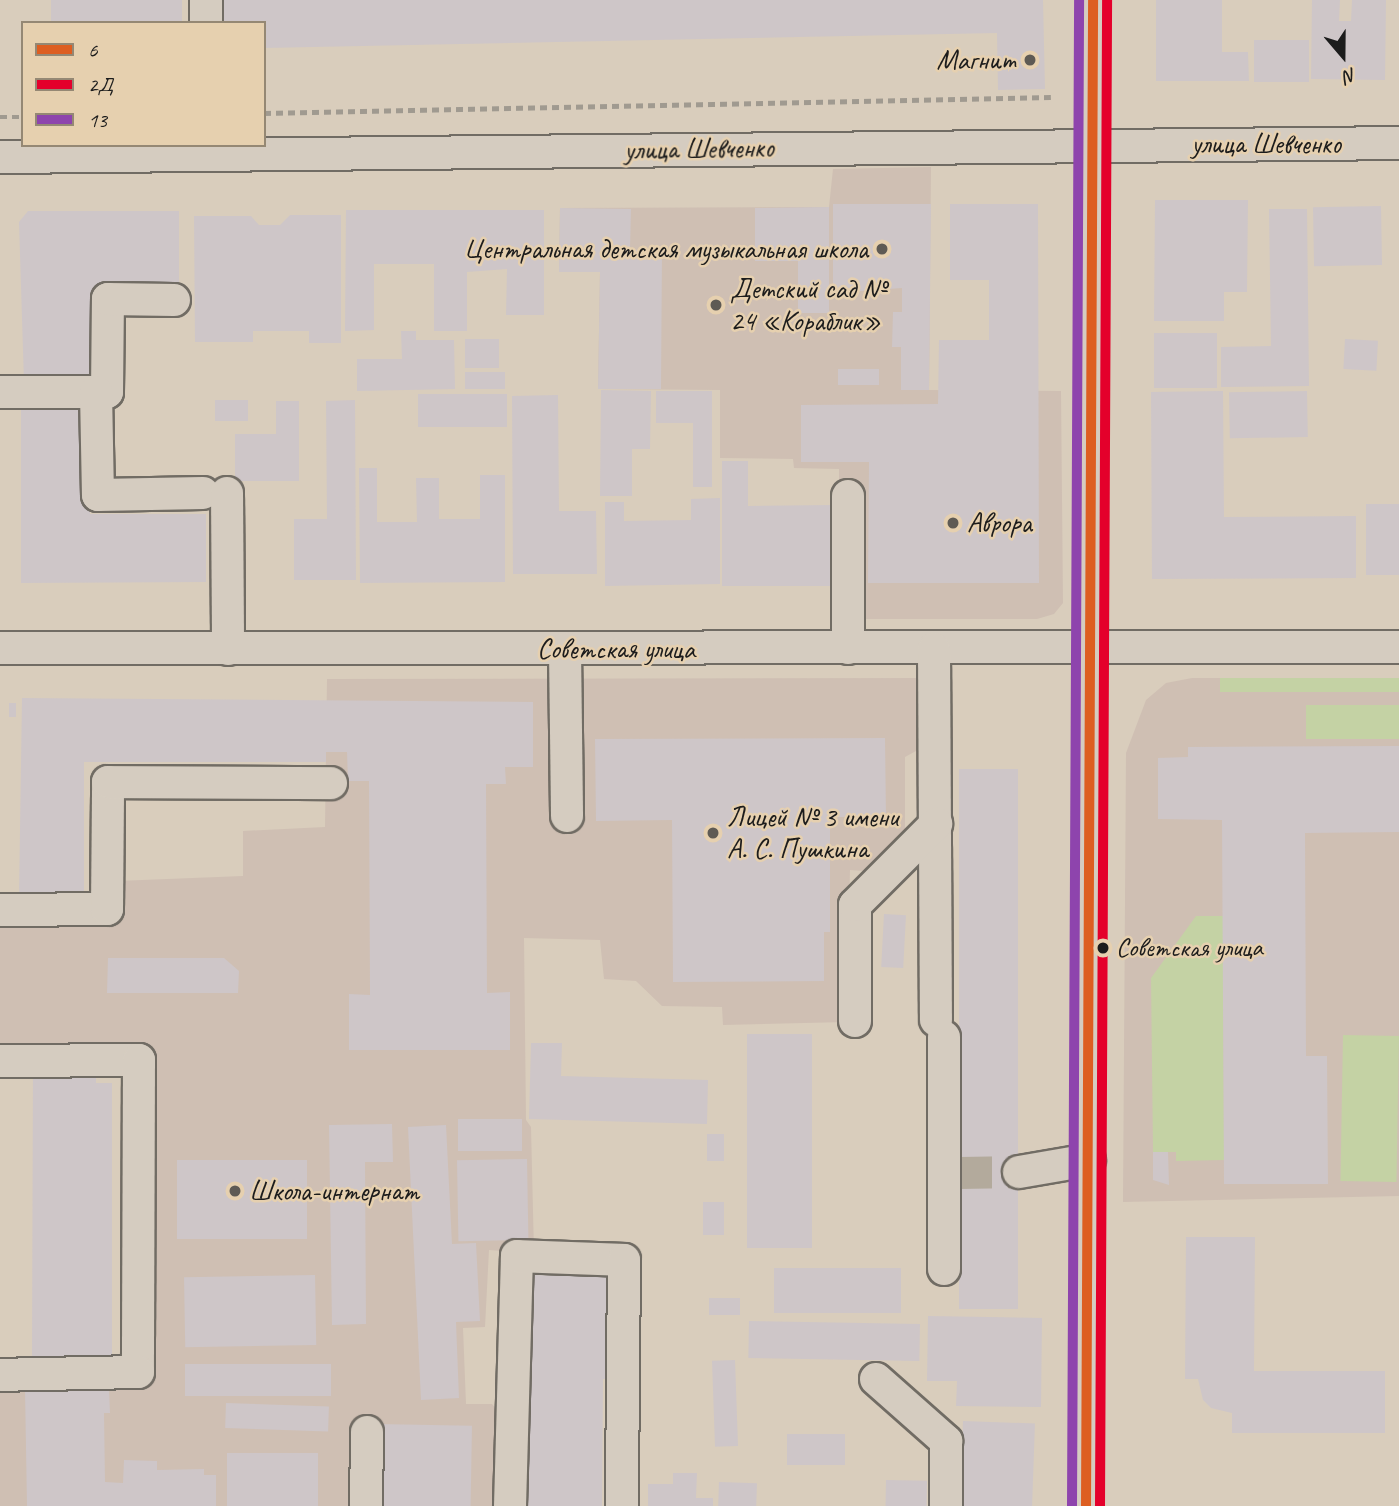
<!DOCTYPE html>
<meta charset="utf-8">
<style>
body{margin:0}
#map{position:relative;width:1399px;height:1506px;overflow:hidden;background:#d9cdbc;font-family:Caveat,sans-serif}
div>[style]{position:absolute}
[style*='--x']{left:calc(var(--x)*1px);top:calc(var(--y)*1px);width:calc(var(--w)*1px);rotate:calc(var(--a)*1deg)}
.built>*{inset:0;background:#cfbfb3}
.green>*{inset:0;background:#c4d2a4;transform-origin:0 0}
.building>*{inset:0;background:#cec6c8;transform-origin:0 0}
.minor-tunnel>*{height:32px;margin-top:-16px;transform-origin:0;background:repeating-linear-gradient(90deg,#b3aa9c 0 32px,transparent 0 48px)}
.path>*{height:4.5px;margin-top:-2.25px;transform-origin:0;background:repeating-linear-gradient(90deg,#a09a90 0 7px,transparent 0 12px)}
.roads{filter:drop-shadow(2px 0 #716c64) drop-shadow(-2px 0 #716c64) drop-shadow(0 2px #716c64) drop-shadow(0 -2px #716c64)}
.minor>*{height:32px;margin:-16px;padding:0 16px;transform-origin:16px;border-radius:16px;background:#d5ccc0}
.bus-1>*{height:10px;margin:-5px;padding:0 5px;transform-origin:5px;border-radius:5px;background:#dd5e21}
.bus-2>*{height:10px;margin:-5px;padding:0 5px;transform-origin:5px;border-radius:5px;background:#e4002b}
.bus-3>*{height:10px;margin:-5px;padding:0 5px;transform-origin:5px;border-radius:5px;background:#8e44ad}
.dots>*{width:19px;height:19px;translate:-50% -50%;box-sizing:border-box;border:4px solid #e6d0af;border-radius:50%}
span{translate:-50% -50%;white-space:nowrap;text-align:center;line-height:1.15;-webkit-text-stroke:5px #e6d0af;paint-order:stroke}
.bus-label{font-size:26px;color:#1c1c1c}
.left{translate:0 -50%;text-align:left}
.poi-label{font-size:28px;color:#1c1c1c}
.right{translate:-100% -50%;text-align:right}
.street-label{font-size:28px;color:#1c1c1c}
.legend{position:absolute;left:21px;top:21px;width:245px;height:126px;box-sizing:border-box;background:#e6d0af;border:2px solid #958874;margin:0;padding:9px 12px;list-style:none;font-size:21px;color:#1c1c1c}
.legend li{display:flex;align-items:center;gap:14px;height:35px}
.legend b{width:35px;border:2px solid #958874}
.north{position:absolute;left:1308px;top:21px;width:70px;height:70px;-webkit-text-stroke:5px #e6d0af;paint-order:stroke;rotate:160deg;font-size:19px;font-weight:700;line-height:28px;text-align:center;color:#1c1c1c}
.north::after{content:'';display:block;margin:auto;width:24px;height:32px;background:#1c1c1c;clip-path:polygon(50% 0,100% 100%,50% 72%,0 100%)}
</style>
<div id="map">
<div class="built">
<div style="clip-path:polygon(931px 167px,929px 390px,1061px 391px,1063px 603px,1054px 614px,1037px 619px,839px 619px,839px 469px,794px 468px,793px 459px,720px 458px,720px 390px,598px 389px,600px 272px,559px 272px,560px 208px,829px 207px,833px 169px)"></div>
<div style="clip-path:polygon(924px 678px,925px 746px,905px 757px,905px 874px,850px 870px,846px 1022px,723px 1025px,722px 1007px,662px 1006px,636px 981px,604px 979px,600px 940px,524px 938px,526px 1120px,531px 1127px,534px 1253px,489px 1250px,485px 1327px,463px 1328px,466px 1404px,492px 1404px,507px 1422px,505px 1506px,0 1506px,0 1381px,146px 1377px,147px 1044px,0 1045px,0 919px,120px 916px,117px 881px,243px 876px,243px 831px,325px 827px,327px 679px)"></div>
<div style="clip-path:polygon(1192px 678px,1399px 678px,1399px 1196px,1123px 1202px,1126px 753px,1146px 700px,1166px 683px)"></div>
</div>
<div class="green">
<div style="left:1220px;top:678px;width:179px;height:14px"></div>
<div style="left:1306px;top:705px;width:93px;height:34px"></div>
<div style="clip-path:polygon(1196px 916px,1223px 916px,1224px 1160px,1176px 1161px,1176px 1152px,1153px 1152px,1151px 978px)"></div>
<div style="left:1343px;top:1035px;width:56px;height:146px;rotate:1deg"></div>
</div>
<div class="building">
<div style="left:51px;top:0;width:131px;height:23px"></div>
<div style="clip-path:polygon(213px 0,1043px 0,1045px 89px,998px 90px,997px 33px,264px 48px,264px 23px,213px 23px)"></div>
<div style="clip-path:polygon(1156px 0,1222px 0,1222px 52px,1248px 52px,1249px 81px,1156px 81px)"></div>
<div style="clip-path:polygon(1312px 0,1340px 0,1339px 21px,1351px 21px,1352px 0,1386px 0,1385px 80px,1311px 79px)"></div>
<div style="left:1254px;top:40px;width:55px;height:42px"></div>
<div style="clip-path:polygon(1155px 200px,1248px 200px,1247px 292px,1224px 292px,1224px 321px,1154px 321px)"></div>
<div style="clip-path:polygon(833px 204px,931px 204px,929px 390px,901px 390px,901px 347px,892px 347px,893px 312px,902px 312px,902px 288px,833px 293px)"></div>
<div style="clip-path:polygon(950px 204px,1038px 204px,1039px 583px,868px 583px,869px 462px,801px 462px,801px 405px,938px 404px,939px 340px,989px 340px,989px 280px,950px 280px)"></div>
<div style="left:1381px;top:206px;width:59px;height:68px;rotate:89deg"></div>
<div style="clip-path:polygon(829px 207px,829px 313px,798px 313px,798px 261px,755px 261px,755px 208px)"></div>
<div style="clip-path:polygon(560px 208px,631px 209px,630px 250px,662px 250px,661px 389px,598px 389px,600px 272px,559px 272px)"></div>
<div style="clip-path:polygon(1269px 209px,1307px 209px,1309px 386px,1221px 387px,1221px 347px,1271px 346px)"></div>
<div style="clip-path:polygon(346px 210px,544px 210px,544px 315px,506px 315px,507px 269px,467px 272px,467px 331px,434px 331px,434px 264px,374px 264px,374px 330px,345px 331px)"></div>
<div style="clip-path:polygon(28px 211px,179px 211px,179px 291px,98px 290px,97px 383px,24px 382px,19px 222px)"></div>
<div style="clip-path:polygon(290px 215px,341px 215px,341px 343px,309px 343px,309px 331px,253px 331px,253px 342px,195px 342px,194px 216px,251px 216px,259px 225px,280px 225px)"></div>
<div style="clip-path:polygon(401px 331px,416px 331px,416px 340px,454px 340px,455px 389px,357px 391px,357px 359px,402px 359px)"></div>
<div style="left:1154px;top:333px;width:63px;height:55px"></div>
<div style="left:465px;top:339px;width:34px;height:29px"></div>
<div style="left:1345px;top:339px;width:33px;height:30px;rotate:3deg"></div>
<div style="left:879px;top:369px;width:16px;height:41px;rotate:90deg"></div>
<div style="left:465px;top:372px;width:40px;height:17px"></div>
<div style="clip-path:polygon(601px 390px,651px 391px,650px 449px,632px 449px,632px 496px,600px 496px)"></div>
<div style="clip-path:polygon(656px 391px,712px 391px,712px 487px,693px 487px,693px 423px,656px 423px)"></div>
<div style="clip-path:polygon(1223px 391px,1224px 517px,1356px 516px,1356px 578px,1152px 579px,1151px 392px)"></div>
<div style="left:1307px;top:391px;width:46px;height:78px;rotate:89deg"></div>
<div style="left:418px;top:394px;width:89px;height:33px"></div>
<div style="clip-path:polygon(558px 395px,559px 511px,596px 511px,597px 574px,513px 574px,512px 396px)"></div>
<div style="left:215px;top:400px;width:33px;height:21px"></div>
<div style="clip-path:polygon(355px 400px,356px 580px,294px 580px,294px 519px,327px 519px,326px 401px)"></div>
<div style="clip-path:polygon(276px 401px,299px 401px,299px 481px,235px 481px,235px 434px,276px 434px)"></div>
<div style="clip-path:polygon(21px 404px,89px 404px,90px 514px,206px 514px,206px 582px,21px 583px)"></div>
<div style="clip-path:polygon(722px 461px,748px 461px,748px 506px,835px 505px,835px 586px,722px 586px)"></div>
<div style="clip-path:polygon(359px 468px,377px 468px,377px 522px,417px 522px,416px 478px,439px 478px,439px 519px,480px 519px,480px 475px,505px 475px,505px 582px,360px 583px)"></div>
<div style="clip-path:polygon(720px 498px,720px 584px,605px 586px,605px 502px,624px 502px,624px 521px,691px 520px,691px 499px)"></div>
<div style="left:1366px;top:504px;width:33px;height:71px"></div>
<div style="clip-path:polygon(22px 698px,533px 702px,533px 767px,505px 767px,506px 784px,486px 784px,487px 993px,510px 992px,510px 1050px,349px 1050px,349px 994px,370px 995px,369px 781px,348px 781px,347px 752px,326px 752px,326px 762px,84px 762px,84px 896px,19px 897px)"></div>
<div style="left:9px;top:703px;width:7px;height:14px"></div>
<div style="clip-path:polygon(885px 738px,886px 817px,830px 817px,830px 932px,824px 932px,824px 981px,673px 982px,672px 820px,596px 821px,595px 739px)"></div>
<div style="clip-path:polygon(1399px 746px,1399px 832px,1305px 833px,1306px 1056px,1327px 1056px,1328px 1184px,1224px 1184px,1222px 820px,1158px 819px,1158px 758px,1188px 757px,1188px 747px)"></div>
<div style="left:959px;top:769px;width:59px;height:540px"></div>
<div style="left:884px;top:914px;width:22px;height:53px;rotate:3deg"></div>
<div style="clip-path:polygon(108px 958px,224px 958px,239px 971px,238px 993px,107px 993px)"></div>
<div style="left:747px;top:1034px;width:65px;height:214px"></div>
<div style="clip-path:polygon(531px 1043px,562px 1043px,561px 1076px,708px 1080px,707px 1124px,529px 1119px)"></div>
<div style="clip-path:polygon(33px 1062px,96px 1062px,96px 1083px,112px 1083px,112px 1359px,32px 1358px)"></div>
<div style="left:522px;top:1119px;width:32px;height:64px;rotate:90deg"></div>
<div style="clip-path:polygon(392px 1124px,393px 1162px,365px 1162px,366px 1324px,332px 1325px,329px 1125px)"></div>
<div style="clip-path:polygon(446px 1125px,452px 1244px,476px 1243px,480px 1321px,456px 1322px,459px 1398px,421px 1400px,408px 1127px)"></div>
<div style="left:707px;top:1134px;width:17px;height:27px"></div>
<div style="clip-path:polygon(1153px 1152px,1168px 1152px,1169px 1185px,1153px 1180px)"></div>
<div style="left:527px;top:1159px;width:81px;height:70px;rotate:89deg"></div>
<div style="left:177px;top:1160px;width:130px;height:79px"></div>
<div style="left:703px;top:1202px;width:21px;height:33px"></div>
<div style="clip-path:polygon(1186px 1237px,1255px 1237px,1254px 1371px,1385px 1371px,1385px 1433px,1232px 1433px,1232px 1413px,1211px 1408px,1203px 1400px,1198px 1379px,1185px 1379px)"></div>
<div style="left:901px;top:1268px;width:45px;height:127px;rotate:90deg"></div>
<div style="left:315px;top:1275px;width:70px;height:131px;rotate:89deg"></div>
<div style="clip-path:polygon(523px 1275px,620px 1276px,619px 1379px,603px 1379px,602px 1506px,520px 1506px)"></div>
<div style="left:709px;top:1298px;width:31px;height:17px"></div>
<div style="clip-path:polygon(928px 1316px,1042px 1318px,1041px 1407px,956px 1406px,957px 1381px,927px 1381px)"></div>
<div style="left:749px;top:1321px;width:171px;height:37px;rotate:1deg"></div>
<div style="left:735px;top:1360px;width:86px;height:23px;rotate:88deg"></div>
<div style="left:185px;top:1364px;width:146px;height:32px"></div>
<div style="clip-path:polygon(109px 1389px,110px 1413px,104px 1413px,105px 1482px,123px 1483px,124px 1460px,157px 1461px,157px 1470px,204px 1469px,204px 1475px,216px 1475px,216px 1506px,27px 1506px,25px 1390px)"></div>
<div style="left:226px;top:1403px;width:103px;height:25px;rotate:2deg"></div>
<div style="left:963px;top:1421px;width:72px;height:85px;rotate:2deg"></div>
<div style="left:376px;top:1424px;width:96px;height:82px;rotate:1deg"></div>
<div style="left:787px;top:1434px;width:58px;height:31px"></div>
<div style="left:227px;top:1453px;width:91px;height:53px"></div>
<div style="clip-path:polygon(673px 1473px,697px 1473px,696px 1498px,713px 1498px,713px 1506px,648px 1506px,648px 1484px,673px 1484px)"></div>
<div style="left:886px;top:1480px;width:41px;height:26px;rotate:1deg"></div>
<div style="left:719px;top:1482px;width:38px;height:24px;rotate:2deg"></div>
</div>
<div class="minor-tunnel">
<div style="--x:960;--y:1173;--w:59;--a:-1"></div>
</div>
<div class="path">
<div style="--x:264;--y:113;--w:787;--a:-1.16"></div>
<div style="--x:0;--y:117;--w:23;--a:0"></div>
</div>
<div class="roads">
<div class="minor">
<div style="--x:206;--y:0;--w:23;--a:90"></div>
<div style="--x:0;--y:157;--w:1399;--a:-0.57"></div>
<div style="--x:0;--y:392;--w:107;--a:0"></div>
<div style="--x:107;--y:392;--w:93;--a:-89.4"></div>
<div style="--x:108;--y:299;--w:66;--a:0.9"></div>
<div style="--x:96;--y:392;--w:103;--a:88.9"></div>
<div style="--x:98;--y:495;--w:105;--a:-1.1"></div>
<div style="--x:227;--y:493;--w:156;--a:89.6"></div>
<div style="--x:848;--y:496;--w:152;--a:90"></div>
<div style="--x:0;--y:648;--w:1399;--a:-0.04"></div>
<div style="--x:565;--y:649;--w:167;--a:89.3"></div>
<div style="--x:934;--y:649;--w:371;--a:89.7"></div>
<div style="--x:0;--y:910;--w:107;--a:-0.5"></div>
<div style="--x:107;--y:909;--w:127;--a:-89.5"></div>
<div style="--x:108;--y:782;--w:223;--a:0.3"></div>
<div style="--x:855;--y:1021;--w:116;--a:-90"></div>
<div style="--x:855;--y:905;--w:115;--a:-45"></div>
<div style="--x:944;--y:1037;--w:232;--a:90"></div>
<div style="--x:0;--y:1061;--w:139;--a:-0.4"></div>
<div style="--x:139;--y:1060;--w:312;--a:90.2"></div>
<div style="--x:138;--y:1372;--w:138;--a:178.8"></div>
<div style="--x:1019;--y:1172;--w:71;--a:-9.7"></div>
<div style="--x:876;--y:1379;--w:94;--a:41.5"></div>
<div style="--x:946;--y:1441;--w:65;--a:90"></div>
<div style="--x:366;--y:1506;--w:74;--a:-89.2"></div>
<div style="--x:510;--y:1506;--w:250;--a:-88.4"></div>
<div style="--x:517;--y:1256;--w:107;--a:2.1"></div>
<div style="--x:624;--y:1260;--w:246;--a:90.5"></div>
<div style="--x:1086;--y:1506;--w:1506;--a:-89.73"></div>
</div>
</div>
<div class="bus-1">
<div style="--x:1086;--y:1506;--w:1506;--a:-89.73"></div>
</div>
<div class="bus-2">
<div style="--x:1100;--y:1506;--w:1506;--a:-89.73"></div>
</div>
<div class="bus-3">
<div style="--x:1072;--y:1506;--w:1506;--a:-89.73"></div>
</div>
<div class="dots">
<div style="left:1030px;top:60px;background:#5e5a54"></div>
<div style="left:882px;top:249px;background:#5e5a54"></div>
<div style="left:716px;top:305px;background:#5e5a54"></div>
<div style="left:953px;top:523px;background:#5e5a54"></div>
<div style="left:713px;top:833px;background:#5e5a54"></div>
<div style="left:1103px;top:948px;background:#1c1c1c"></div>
<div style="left:235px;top:1191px;background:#5e5a54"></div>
</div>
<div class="bus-label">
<span class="left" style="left:1116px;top:948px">Советская улица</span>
</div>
<div class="poi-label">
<span class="right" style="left:1016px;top:60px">Магнит</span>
<span class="right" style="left:868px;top:249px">Центральная детская музыкальная школа</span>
<span class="left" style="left:730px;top:305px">Детский сад №<br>24 «Кораблик»</span>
<span class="left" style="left:967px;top:523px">Аврора</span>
<span class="left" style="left:727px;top:833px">Лицей № 3 имени<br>А. С. Пушкина</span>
<span class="left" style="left:249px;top:1191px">Школа-интернат</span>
</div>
<div class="street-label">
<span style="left:1266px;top:144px">улица Шевченко</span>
<span style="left:699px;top:149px;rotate:-1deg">улица Шевченко</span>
<span style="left:616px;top:649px">Советская улица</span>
</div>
<ul class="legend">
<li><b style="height:9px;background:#dd5e21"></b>6</li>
<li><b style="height:9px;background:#e4002b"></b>2Д</li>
<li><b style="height:9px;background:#8e44ad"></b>13</li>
</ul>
<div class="north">N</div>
</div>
